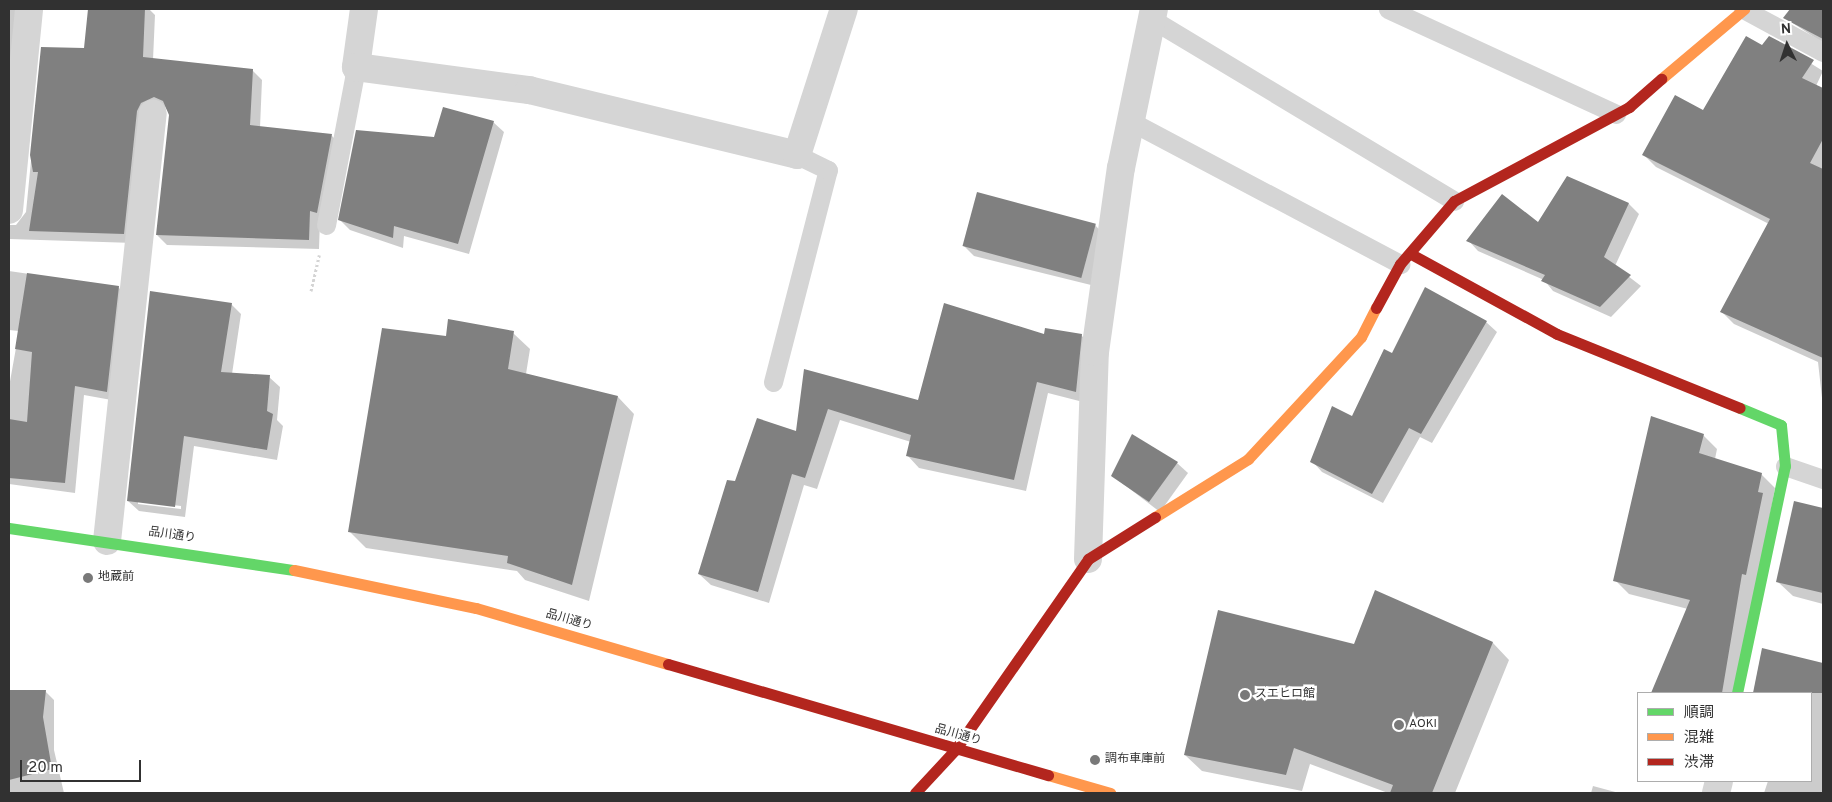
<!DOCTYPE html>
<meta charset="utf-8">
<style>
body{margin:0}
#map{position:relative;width:1832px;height:802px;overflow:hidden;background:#fff;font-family:Overpass,"Noto Sans JP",sans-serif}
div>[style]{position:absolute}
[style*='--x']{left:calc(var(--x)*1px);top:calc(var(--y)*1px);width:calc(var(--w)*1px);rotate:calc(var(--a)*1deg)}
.shadow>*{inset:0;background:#0003}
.building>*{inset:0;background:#808080;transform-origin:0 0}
.path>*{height:3px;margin-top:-1.5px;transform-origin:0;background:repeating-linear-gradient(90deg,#d4d4d4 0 2.5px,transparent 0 5px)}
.lane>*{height:19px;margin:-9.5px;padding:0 9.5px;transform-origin:9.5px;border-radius:9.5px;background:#d5d5d5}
.street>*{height:28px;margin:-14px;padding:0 14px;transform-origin:14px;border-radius:14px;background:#d5d5d5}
.fast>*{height:11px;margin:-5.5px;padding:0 5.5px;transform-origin:5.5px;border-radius:5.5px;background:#63d668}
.slow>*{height:11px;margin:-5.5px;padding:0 5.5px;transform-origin:5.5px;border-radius:5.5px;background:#ff974d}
.jam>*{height:11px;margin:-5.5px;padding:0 5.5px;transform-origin:5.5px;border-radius:5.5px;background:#b3261e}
.dots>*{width:14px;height:14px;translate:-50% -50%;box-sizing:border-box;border:2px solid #fff;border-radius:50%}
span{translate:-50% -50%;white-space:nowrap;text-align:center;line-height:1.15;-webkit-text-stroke:5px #fff;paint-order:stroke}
.street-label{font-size:12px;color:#313131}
.poi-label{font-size:12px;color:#313131}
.left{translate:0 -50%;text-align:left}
.frame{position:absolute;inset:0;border:10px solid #313131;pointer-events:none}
.legend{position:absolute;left:1637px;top:692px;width:175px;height:90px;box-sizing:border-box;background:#fff;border:1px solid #adadad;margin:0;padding:6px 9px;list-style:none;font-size:15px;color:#313131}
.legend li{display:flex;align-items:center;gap:10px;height:25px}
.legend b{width:25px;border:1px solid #adadad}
.north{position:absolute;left:1762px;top:20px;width:50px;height:50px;-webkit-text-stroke:4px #fff;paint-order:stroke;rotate:356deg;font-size:14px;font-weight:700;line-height:20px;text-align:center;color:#313131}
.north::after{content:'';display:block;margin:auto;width:18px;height:22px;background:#313131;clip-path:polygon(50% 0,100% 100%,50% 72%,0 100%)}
.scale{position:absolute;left:20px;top:760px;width:121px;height:22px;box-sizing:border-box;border:2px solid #313131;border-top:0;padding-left:6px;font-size:15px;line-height:18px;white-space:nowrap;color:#313131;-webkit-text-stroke:4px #fff;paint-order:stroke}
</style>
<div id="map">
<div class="shadow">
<div style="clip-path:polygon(9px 9px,17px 9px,9px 161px)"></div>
<div style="clip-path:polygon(89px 9px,149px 9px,155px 15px,153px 60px,252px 70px,262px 80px,260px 128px,331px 135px,341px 145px,320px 220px,319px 249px,167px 245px,157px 235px,170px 114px,165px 107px,134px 243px,9px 239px,9px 225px,16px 225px,26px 212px,42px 48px,85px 49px)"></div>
<div style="clip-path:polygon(1791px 9px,1823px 9px,1823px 43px,1785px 18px)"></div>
<div style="clip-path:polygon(1770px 38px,1823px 71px,1816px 86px,1823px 90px,1823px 407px,1818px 362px,1734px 324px,1722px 312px,1769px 224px,1656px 167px,1644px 155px,1703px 112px)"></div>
<div style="clip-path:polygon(493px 122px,504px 132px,469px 254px,404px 236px,403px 248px,350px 230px,340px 220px,435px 138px)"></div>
<div style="clip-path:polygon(1567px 177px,1629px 204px,1639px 214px,1615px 266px,1641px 286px,1611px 317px,1553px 291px,1544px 280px,1478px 251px,1468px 240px,1539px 224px)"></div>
<div style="clip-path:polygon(1095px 225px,1105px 236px,1091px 285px,974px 256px,963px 245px)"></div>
<div style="clip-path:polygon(9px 271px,118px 287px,128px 297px,117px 401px,84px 395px,75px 493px,9px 484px,9px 387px,19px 331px,9px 330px)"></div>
<div style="clip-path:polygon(evenodd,231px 304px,241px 314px,232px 374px,269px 377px,280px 387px,277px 420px,283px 426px,277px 460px,194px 446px,185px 517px,139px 511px,128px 501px,231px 304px,138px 501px,181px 506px,181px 509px,138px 504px,138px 501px)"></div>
<div style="clip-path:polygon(1486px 322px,1497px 332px,1432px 443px,1420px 437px,1383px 503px,1322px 472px,1312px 461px,1352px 418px,1392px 355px)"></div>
<div style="clip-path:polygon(513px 333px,530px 349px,526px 374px,618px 397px,634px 414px,589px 601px,525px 580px,517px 571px,366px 548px,349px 531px,447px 338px)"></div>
<div style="clip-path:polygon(1081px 335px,1093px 347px,1087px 403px,1048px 393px,1026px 491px,919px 468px,908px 456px,911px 442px,840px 420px,817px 489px,804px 485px,769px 603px,711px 585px,699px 574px,736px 483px,797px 432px,805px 371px,919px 402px,1044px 336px)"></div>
<div style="clip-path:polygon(1703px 435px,1717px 449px,1715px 459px,1761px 474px,1775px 488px,1737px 693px,1657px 693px,1654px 690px,1688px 609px,1629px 594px,1615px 580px)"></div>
<div style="clip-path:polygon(1177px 463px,1188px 473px,1160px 512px,1113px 476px)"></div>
<div style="clip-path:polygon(1795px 502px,1823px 509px,1823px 604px,1793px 596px,1778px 582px)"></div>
<div style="clip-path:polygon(1375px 592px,1493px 643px,1509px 660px,1455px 793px,1388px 793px,1310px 764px,1302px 791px,1202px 771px,1185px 755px,1355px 645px)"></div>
<div style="clip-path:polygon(1763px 650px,1823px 664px,1823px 793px,1764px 793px,1768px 781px,1811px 781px,1811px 693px,1754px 693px)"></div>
<div style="clip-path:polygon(9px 691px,45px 691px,54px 700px,54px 750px,64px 793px,9px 793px)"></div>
<div style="clip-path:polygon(1593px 786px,1619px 793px,1591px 793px)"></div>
</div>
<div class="building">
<div style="clip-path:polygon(88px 9px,145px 9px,143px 57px,253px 69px,250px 125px,332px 134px,317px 213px,310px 211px,309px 240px,156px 235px,169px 115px,163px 101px,154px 97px,141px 103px,137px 111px,124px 234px,29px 231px,38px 172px,33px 172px,30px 155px,41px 47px,84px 48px)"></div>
<div style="clip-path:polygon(1790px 9px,1823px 9px,1823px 39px,1783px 18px)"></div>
<div style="clip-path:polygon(1746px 36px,1762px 45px,1769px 36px,1814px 60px,1802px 78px,1823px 88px,1823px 139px,1810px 163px,1823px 169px,1823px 358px,1720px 312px,1770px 219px,1642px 155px,1675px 95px,1703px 110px)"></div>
<div style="clip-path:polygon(443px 107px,494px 121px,458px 244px,394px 226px,393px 238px,338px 220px,356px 130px,434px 137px)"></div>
<div style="clip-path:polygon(1567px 176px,1629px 203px,1604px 257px,1631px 275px,1600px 307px,1541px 281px,1545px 275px,1466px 241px,1502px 194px,1538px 222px)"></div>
<div style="left:977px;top:192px;width:123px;height:56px;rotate:15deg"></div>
<div style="clip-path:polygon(27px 273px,119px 286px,107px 392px,75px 386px,65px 483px,9px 478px,9px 419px,27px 422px,32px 352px,15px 349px)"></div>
<div style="clip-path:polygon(1425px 287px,1487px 321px,1421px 434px,1409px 428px,1372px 494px,1310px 462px,1332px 406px,1352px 416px,1384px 349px,1392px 353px)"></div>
<div style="clip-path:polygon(150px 291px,232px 303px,221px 372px,270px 375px,267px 411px,273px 414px,267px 450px,184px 436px,175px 507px,127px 501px)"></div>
<div style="clip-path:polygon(944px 303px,1044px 334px,1045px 328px,1082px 334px,1076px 392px,1037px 382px,1014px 480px,906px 456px,911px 435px,828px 409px,805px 478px,792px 474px,758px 592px,698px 574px,727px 480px,735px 481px,757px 418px,796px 431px,804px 369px,918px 400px)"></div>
<div style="clip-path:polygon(448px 319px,514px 331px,508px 369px,618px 396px,572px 585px,507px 563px,508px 556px,348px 532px,382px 328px,446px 336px)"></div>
<div style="clip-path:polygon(1651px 416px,1704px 434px,1699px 453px,1762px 473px,1758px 492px,1763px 493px,1746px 575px,1742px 574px,1722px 693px,1651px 693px,1690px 600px,1613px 581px)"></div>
<div style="clip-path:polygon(1132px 434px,1178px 462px,1149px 502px,1111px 476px)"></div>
<div style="clip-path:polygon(1794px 501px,1823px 508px,1823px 593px,1776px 582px)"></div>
<div style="clip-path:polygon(1375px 590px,1493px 642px,1432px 793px,1390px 793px,1393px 785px,1294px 748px,1286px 775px,1184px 755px,1218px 610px,1354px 644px)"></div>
<div style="clip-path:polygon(1762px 648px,1823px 663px,1823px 693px,1753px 693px)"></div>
<div style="clip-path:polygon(9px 690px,46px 690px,43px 717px,52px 769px,9px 780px)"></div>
</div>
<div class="path">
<div style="--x:311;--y:291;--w:37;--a:-77"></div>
</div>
<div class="lane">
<div style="--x:1388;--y:9;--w:251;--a:24.7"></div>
<div style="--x:1743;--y:9;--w:91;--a:28.3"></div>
<div style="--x:1155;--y:21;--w:349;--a:31"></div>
<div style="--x:1130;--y:121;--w:306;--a:27.9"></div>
<div style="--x:326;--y:225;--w:161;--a:-79.2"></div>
<div style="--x:773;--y:382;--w:219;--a:-75.5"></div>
<div style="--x:828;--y:170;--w:34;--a:-154"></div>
<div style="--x:1785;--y:466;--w:40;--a:18.9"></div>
</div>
<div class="street">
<div style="--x:364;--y:9;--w:59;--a:97.9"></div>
<div style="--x:356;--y:67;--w:175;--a:7.6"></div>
<div style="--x:529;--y:90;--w:276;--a:13.6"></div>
<div style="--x:797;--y:155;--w:153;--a:-72.2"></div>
<div style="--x:9;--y:210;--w:202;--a:-84.3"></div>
<div style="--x:107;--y:541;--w:430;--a:-83.9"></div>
<div style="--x:1088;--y:559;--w:207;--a:-88.1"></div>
<div style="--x:1095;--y:352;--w:186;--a:-82"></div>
<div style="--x:1121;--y:168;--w:162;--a:-78.3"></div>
<div style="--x:1716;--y:793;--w:12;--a:-76"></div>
</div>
<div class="fast">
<div style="--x:9;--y:528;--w:288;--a:8.4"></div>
<div style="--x:1737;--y:693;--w:232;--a:-78.1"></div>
<div style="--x:1785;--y:466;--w:41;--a:-95.6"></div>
<div style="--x:1781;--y:425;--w:44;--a:-157.5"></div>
</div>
<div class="slow">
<div style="--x:1661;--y:79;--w:109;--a:-40.1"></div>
<div style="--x:1155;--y:517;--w:110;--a:-31.9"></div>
<div style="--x:1248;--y:459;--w:166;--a:-47.2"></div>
<div style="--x:1361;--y:337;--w:33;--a:-63"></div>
<div style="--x:294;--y:570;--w:186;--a:11.8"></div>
<div style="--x:476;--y:608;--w:200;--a:16.3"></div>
<div style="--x:1048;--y:775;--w:65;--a:16.2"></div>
</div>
<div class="jam">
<div style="--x:1411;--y:254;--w:166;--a:28.7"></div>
<div style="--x:1557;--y:334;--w:197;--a:22"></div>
<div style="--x:1376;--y:308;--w:50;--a:-61.4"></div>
<div style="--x:1400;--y:264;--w:83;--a:-49.4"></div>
<div style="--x:1454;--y:201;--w:199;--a:-28.2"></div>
<div style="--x:1629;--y:107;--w:43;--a:-41.2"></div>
<div style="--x:668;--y:664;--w:396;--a:16.3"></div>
<div style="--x:915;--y:793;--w:59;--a:-47.1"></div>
<div style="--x:955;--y:750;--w:233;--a:-55.1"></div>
<div style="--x:1088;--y:559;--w:79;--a:-32.1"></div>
</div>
<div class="dots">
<div style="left:88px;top:578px;background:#797979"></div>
<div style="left:1245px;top:695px;background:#797979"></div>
<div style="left:1399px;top:725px;background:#797979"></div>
<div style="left:1095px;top:760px;background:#797979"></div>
</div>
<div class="street-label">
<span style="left:172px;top:536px;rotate:8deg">品川通り</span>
<span style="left:569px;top:621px;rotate:16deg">品川通り</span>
<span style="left:958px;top:736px;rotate:16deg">品川通り</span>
</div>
<div class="poi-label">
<span class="left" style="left:98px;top:578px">地蔵前</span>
<span class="left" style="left:1255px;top:695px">スエヒロ館</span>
<span class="left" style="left:1409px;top:725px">AOKI</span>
<span class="left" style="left:1105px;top:760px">調布車庫前</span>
</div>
<div class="frame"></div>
<ul class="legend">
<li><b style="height:6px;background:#63d668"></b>順調</li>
<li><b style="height:6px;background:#ff974d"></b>混雑</li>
<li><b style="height:6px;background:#b3261e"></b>渋滞</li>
</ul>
<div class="north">N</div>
<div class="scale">20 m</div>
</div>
